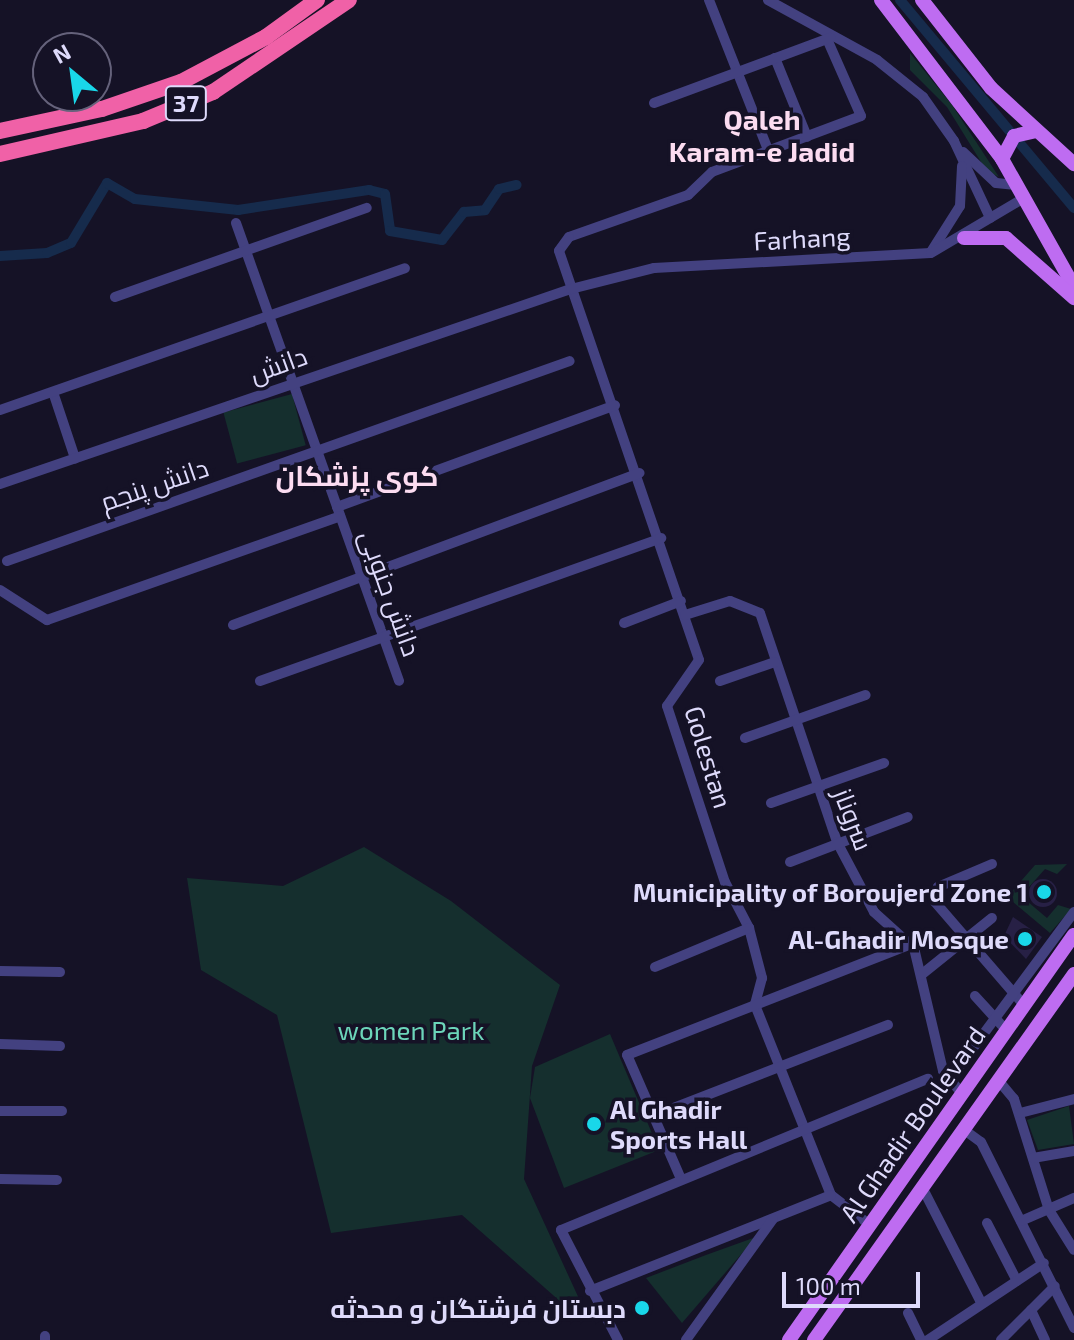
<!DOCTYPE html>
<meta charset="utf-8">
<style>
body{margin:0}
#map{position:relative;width:1074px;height:1340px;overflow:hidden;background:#151226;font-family:"Exo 2",Cairo,sans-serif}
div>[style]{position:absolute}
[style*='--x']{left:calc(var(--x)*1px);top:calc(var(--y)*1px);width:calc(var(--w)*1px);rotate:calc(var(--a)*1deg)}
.green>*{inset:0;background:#152f2e;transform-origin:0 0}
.canal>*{height:10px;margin:-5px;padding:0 5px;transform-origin:5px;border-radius:5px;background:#162b4c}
.building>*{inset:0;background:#272045}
.round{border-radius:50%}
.minor>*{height:10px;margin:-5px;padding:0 5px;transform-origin:5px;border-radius:5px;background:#434180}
.major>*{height:14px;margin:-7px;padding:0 7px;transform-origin:7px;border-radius:7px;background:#be6cf1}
.highway>*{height:16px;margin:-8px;padding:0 8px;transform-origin:8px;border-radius:8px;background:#f061a7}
.dots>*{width:22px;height:22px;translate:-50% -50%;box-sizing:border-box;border:4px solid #151226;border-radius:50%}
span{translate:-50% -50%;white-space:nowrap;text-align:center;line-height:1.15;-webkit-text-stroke:7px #151226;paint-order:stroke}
.shield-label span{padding:2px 6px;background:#151226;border:2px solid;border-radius:6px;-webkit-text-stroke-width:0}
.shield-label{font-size:24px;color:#dedafb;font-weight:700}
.street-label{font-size:26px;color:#dedafb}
.poi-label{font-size:26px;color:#dedafb;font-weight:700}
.right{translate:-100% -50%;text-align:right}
.left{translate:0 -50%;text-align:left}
.park-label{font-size:26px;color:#6cd5ba}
.neighbourhood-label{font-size:28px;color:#fcdcf1;font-weight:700}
.north{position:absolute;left:32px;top:32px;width:80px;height:80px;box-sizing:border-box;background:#151226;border:2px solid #65627b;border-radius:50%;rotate:331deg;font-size:22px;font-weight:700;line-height:32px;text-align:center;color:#dedafb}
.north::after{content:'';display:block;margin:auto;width:28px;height:36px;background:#19d7e9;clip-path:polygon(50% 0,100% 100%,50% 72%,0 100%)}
.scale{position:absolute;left:782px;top:1272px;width:138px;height:36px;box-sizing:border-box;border:4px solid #dedafb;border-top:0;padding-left:10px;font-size:24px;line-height:28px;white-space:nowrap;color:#dedafb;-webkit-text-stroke:6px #151226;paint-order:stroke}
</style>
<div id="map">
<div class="green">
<div style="clip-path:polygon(910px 53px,952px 105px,999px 177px,986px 170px,947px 107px,910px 70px)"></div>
<div style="left:292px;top:394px;width:53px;height:71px;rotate:75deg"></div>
<div style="clip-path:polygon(364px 847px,451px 901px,560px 985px,532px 1066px,524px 1179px,581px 1303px,570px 1310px,462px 1215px,331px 1233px,277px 1015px,201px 970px,187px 878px,283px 886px)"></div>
<div style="clip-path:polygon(1067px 864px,1057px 874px,1045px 869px,1021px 896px,1047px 918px,1058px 905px,1071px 909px,1050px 933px,1007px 897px,1035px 865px)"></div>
<div style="clip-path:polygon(610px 1034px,659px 1150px,564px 1188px,530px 1098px,535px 1067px)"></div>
<div style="clip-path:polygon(1069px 1106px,1074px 1144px,1038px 1150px,1027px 1120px)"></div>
<div style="clip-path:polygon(756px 1237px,682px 1323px,646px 1278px,706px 1255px)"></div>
</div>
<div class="canal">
<div style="--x:900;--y:0;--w:271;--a:50.1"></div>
<div style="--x:0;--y:256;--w:47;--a:-3.7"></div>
<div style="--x:47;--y:253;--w:26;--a:-23"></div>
<div style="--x:71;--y:243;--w:70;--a:-59"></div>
<div style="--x:107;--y:183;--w:32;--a:30"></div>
<div style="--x:135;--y:199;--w:104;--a:6.1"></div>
<div style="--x:238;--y:210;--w:133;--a:-8.7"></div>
<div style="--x:369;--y:190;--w:16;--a:14"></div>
<div style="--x:385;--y:194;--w:37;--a:82"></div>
<div style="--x:390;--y:231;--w:53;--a:9.8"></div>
<div style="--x:442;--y:240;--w:36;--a:-52"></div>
<div style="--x:464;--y:212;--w:21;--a:-5"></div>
<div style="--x:485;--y:210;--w:25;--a:-56"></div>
<div style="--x:499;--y:189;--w:18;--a:-13"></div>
</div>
<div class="building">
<div class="round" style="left:1029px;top:879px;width:28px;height:28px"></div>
<div style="clip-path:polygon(1013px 917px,1042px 937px,1026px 959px,1004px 936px)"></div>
</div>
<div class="minor">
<div style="--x:709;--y:0;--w:163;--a:68.5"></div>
<div style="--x:768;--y:0;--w:124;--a:28.8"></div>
<div style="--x:877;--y:60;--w:59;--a:38.8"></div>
<div style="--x:923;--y:97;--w:54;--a:54.8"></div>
<div style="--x:954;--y:141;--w:85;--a:64.9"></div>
<div style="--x:827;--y:39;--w:84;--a:66.2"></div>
<div style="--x:861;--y:116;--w:159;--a:159.4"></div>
<div style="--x:712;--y:172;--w:33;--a:136"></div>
<div style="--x:688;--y:195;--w:126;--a:160.6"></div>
<div style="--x:569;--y:237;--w:17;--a:126"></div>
<div style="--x:559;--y:251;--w:432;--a:71.1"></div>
<div style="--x:699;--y:660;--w:56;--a:124.8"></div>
<div style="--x:667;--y:706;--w:185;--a:71.8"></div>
<div style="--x:725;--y:882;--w:52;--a:62.4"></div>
<div style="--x:749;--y:928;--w:52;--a:75.4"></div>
<div style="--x:762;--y:978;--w:28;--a:105"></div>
<div style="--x:755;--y:1005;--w:205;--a:68.2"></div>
<div style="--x:831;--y:1195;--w:49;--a:37.6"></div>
<div style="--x:775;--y:58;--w:85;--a:67.9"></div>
<div style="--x:654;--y:103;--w:188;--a:-20.3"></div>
<div style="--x:963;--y:152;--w:45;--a:43.2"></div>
<div style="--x:996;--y:183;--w:20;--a:6"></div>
<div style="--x:236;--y:223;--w:486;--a:70.4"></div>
<div style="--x:931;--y:252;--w:54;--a:-57.8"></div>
<div style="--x:960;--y:206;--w:40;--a:-87.1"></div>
<div style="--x:115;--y:297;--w:267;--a:-19.5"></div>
<div style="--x:53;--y:392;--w:70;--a:71.6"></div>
<div style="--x:0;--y:410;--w:429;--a:-19.3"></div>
<div style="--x:0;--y:484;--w:603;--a:-18.86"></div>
<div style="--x:571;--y:289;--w:86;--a:-14.2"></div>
<div style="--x:654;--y:268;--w:277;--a:-3.1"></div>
<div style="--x:931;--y:253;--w:108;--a:-30.6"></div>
<div style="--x:337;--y:507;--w:296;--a:-20.1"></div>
<div style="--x:7;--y:561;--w:597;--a:-19.56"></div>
<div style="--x:0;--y:590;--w:56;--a:32.6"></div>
<div style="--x:47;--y:620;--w:311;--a:-19.5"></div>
<div style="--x:685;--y:615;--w:47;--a:-17.3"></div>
<div style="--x:730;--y:601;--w:32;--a:22"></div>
<div style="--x:760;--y:613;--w:242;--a:71.4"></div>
<div style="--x:837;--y:842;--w:79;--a:62.1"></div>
<div style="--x:874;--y:912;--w:54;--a:42"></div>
<div style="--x:914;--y:948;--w:126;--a:76.7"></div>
<div style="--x:943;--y:1071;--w:30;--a:50"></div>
<div style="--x:624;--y:623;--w:61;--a:-21.1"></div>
<div style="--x:233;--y:625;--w:434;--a:-20.5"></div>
<div style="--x:260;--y:681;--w:426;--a:-19.6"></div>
<div style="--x:720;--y:681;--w:58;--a:-19.1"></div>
<div style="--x:745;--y:738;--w:128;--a:-19.6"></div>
<div style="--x:771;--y:803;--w:120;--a:-19.5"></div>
<div style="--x:790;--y:862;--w:126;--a:-20.9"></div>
<div style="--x:992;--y:864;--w:59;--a:156.9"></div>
<div style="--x:938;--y:887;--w:15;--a:101"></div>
<div style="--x:935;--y:902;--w:136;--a:49.2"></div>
<div style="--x:655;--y:967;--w:102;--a:-22.5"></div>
<div style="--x:0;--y:971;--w:60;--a:1"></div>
<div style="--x:921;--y:975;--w:91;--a:-38.8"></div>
<div style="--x:975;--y:996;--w:46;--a:47.6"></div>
<div style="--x:0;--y:1044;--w:60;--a:1.9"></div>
<div style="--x:950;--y:1079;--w:208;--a:-53.4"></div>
<div style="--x:998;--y:1080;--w:25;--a:50"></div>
<div style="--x:1014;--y:1099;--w:116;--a:72.5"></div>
<div style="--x:1049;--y:1210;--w:47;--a:58"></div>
<div style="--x:0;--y:1111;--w:62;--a:0"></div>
<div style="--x:1020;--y:1113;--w:56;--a:-14.5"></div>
<div style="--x:653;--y:1116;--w:252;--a:-21.2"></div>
<div style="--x:963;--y:1129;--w:22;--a:36"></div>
<div style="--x:981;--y:1142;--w:208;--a:63.4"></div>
<div style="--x:1033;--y:1158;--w:42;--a:-9.7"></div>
<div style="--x:0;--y:1179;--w:57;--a:1"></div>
<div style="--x:681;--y:1179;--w:135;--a:-113.5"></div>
<div style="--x:627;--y:1055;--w:305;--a:-21.3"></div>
<div style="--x:922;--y:1187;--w:131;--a:62.9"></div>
<div style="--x:1021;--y:1221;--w:58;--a:-23.5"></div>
<div style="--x:987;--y:1223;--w:65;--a:62.7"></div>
<div style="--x:590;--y:1291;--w:259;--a:-21.7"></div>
<div style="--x:1031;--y:1310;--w:33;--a:65"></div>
<div style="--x:908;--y:1313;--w:30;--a:64"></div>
<div style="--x:45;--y:1336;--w:4;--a:90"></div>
<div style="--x:618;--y:1340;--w:124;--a:-117.4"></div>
<div style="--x:561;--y:1230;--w:397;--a:-22.4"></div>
<div style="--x:686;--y:1340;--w:149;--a:-54.3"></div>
<div style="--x:928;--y:1340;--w:139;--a:-33.6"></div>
<div style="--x:1001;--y:1340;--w:76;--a:-45"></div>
</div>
<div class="major">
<div style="--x:881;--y:0;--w:200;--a:52.7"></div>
<div style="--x:1002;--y:159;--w:147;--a:60.6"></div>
<div style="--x:922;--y:0;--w:112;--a:51.9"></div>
<div style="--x:991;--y:88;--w:113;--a:42.5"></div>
<div style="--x:1002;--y:159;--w:26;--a:-62"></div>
<div style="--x:1014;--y:136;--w:23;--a:-13"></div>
<div style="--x:964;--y:238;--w:42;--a:0"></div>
<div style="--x:1006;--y:238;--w:91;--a:41.4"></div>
<div style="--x:789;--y:1340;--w:495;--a:-54.9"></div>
<div style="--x:814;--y:1340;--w:449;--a:-54.6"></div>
</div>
<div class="highway">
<div style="--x:0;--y:131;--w:104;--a:-12.2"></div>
<div style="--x:102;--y:109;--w:83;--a:-18.9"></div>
<div style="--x:181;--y:82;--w:96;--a:-27.9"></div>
<div style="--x:266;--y:37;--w:63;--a:-36"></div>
<div style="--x:0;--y:154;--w:147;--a:-13"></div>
<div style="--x:143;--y:121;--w:76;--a:-22.5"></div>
<div style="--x:213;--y:92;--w:164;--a:-34.1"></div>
</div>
<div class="dots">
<div style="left:1044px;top:892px;background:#19d7e9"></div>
<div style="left:1025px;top:939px;background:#19d7e9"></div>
<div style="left:594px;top:1124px;background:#19d7e9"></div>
<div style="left:642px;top:1308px;background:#19d7e9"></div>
</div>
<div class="shield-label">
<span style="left:186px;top:103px">37</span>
</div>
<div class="street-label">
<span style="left:802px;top:238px;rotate:-3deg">Farhang</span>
<span style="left:278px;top:364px;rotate:-20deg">دانش</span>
<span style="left:154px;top:484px;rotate:-19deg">دانش پنجم</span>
<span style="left:391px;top:593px;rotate:70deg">دانش جنوبی</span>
<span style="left:709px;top:757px;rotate:73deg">Golestan</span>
<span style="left:854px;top:819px;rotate:69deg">سروناز</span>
<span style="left:912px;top:1124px;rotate:-55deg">Al Ghadir Boulevard</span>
</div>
<div class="poi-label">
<span class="right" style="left:1028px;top:892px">Municipality of Boroujerd Zone 1</span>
<span class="right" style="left:1009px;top:939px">Al-Ghadir Mosque</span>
<span class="left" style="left:610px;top:1124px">Al Ghadir<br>Sports Hall</span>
<span class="right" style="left:626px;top:1308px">دبستان فرشتگان و محدثه</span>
</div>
<div class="park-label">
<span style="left:411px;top:1030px">women Park</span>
</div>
<div class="neighbourhood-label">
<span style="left:762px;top:135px">Qaleh<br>Karam-e Jadid</span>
<span style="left:357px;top:475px">کوی پزشکان</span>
</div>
<div class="north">N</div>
<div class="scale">100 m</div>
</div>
